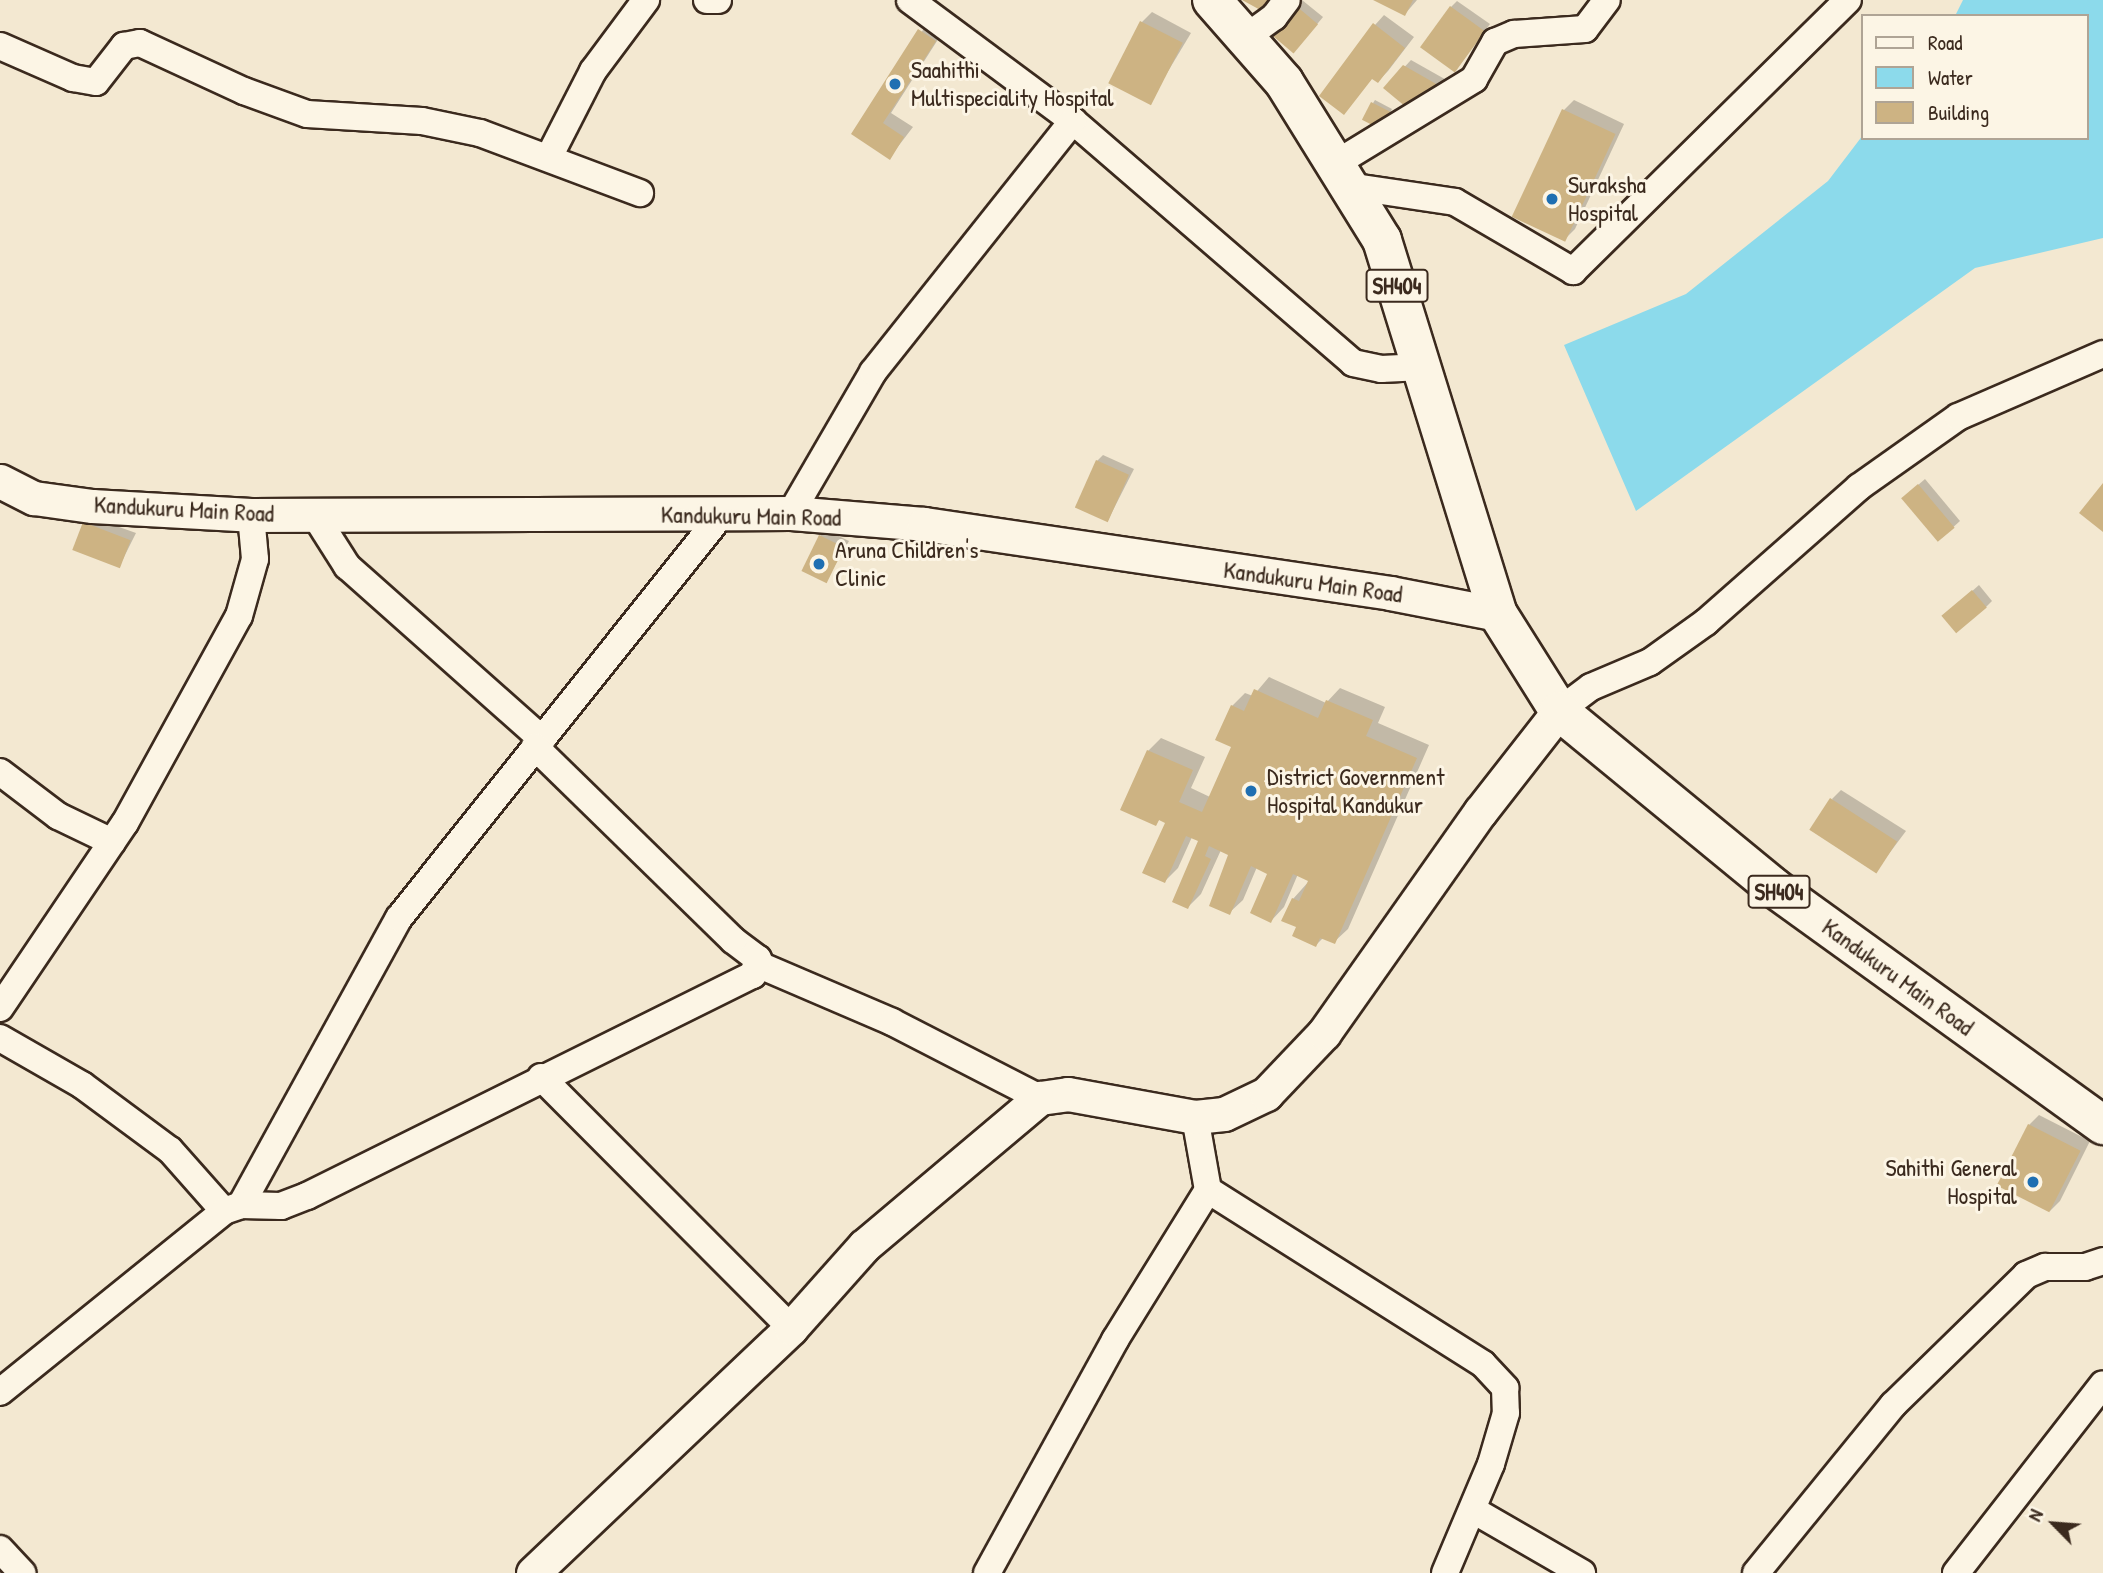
<!DOCTYPE html>
<style>
body{margin:0}
#map{position:relative;width:2103px;height:1573px;overflow:hidden;background:#f3e8d1;font-family:"Patrick Hand",sans-serif}
div>[style]{position:absolute}
[style*='--x']{left:calc(var(--x)*1px);top:calc(var(--y)*1px);width:calc(var(--w)*1px);rotate:calc(var(--a)*1deg)}
.water>*{inset:0;background:#8cdaeb}
.shadow>*{inset:0;background:#0003}
.building>*{inset:0;background:#cdb383;transform-origin:0 0}
.roads{filter:drop-shadow(2px 0 #3b2a1e) drop-shadow(-2px 0 #3b2a1e) drop-shadow(0 2px #3b2a1e) drop-shadow(0 -2px #3b2a1e)}
.minor>*{height:26px;margin:-13px;padding:0 13px;transform-origin:13px;border-radius:13px;background:#fcf5e5}
.tertiary>*{height:33px;margin:-16.5px;padding:0 16.5px;transform-origin:16.5px;border-radius:16.5px;background:#fcf5e5}
.primary>*{height:38px;margin:-19px;padding:0 19px;transform-origin:19px;border-radius:19px;background:#fcf5e5}
.dots>*{width:19px;height:19px;translate:-50% -50%;box-sizing:border-box;border:4px solid #fcf5e5;border-radius:50%}
span{translate:-50% -50%;white-space:nowrap;text-align:center;line-height:1.15;-webkit-text-stroke:6px #fcf5e5;paint-order:stroke}
.shield-label span{padding:2px 5px;background:#fcf5e5;border:2px solid;border-radius:5px;-webkit-text-stroke-width:0}
.shield-label{font-size:23px;color:#3b2a1e;font-weight:700}
.poi-label{font-size:24px;color:#3b2a1e}
.left{translate:0 -50%;text-align:left}
.right{translate:-100% -50%;text-align:right}
.street-label{font-size:24px;color:#3b2a1e}
.legend{position:absolute;left:1861px;top:14px;width:228px;height:126px;box-sizing:border-box;background:#fcf5e5;border:2px solid #afa495;margin:0;padding:9px 12px;list-style:none;font-size:21px;color:#3b2a1e}
.legend li{display:flex;align-items:center;gap:14px;height:35px}
.legend b{width:35px;border:2px solid #afa495}
.north{position:absolute;left:2019px;top:1489px;width:70px;height:70px;-webkit-text-stroke:5px #fcf5e5;paint-order:stroke;rotate:295deg;font-size:19px;font-weight:700;line-height:28px;text-align:center;color:#3b2a1e}
.north::after{content:'';display:block;margin:auto;width:24px;height:32px;background:#3b2a1e;clip-path:polygon(50% 0,100% 100%,50% 72%,0 100%)}
</style>
<div id="map">
<div class="water">
<div style="clip-path:polygon(1963px 0,2103px 0,2103px 238px,1975px 268px,1636px 511px,1564px 345px,1686px 294px,1828px 181px,1863px 135px,1863px 138px,2087px 138px,2087px 16px,1955px 16px)"></div>
</div>
<div class="shadow">
<div style="clip-path:polygon(1302px 0,1323px 17px,1300px 45px,1296px 7px)"></div>
<div style="clip-path:polygon(1377px 0,1417px 0,1405px 14px)"></div>
<div style="clip-path:polygon(1457px 1px,1490px 24px,1456px 70px,1451px 7px)"></div>
<div style="clip-path:polygon(1152px 12px,1191px 33px,1149px 103px,1142px 22px)"></div>
<div style="clip-path:polygon(1384px 15px,1414px 37px,1388px 71px,1378px 81px,1373px 77px,1344px 113px,1375px 25px)"></div>
<div style="clip-path:polygon(929px 21px,944px 30px,891px 113px,913px 127px,890px 157px,853px 134px)"></div>
<div style="clip-path:polygon(1411px 60px,1450px 82px,1444px 88px,1385px 88px)"></div>
<div style="clip-path:polygon(1375px 100px,1392px 109px,1384px 126px,1373px 103px)"></div>
<div style="clip-path:polygon(1574px 100px,1624px 124px,1575px 229px,1565px 239px,1564px 110px)"></div>
<div style="clip-path:polygon(1103px 455px,1134px 469px,1108px 520px,1097px 461px)"></div>
<div style="clip-path:polygon(1925px 479px,1960px 521px,1939px 540px,1910px 492px)"></div>
<div style="clip-path:polygon(91px 517px,136px 533px,120px 565px,85px 523px)"></div>
<div style="clip-path:polygon(826px 530px,849px 541px,826px 581px,820px 536px)"></div>
<div style="clip-path:polygon(1979px 585px,1992px 601px,1986px 607px,1951px 610px)"></div>
<div style="clip-path:polygon(1269px 677px,1326px 703px,1340px 688px,1385px 707px,1378px 723px,1429px 745px,1348px 929px,1334px 942px,1323px 938px,1316px 945px,1298px 927px,1293px 899px,1310px 880px,1298px 874px,1284px 907px,1271px 921px,1270px 873px,1257px 867px,1243px 900px,1229px 913px,1230px 854px,1221px 850px,1201px 894px,1188px 907px,1201px 840px,1192px 837px,1178px 868px,1165px 881px,1167px 822px,1160px 819px,1155px 824px,1148px 751px,1161px 738px,1205px 757px,1191px 788px,1210px 797px,1233px 746px,1232px 706px,1245px 693px,1253px 696px)"></div>
<div style="clip-path:polygon(1841px 790px,1906px 831px,1876px 871px,1832px 799px)"></div>
<div style="clip-path:polygon(2039px 1115px,2090px 1141px,2060px 1201px,2050px 1211px,2029px 1125px)"></div>
</div>
<div class="building">
<div style="clip-path:polygon(1242px 0,1271px 0,1264px 12px)"></div>
<div style="clip-path:polygon(1373px 0,1413px 0,1405px 16px)"></div>
<div style="left:1295px;top:5px;width:30px;height:38px;rotate:40deg"></div>
<div style="left:1450px;top:6px;width:43px;height:51px;rotate:36deg"></div>
<div style="left:1140px;top:21px;width:48px;height:70px;rotate:27deg"></div>
<div style="clip-path:polygon(1373px 23px,1405px 48px,1378px 83px,1372px 79px,1344px 115px,1319px 96px)"></div>
<div style="clip-path:polygon(918px 29px,936px 41px,883px 123px,904px 137px,890px 160px,851px 134px)"></div>
<div style="clip-path:polygon(1403px 65px,1445px 89px,1412px 112px,1383px 88px)"></div>
<div style="left:1371px;top:102px;width:22px;height:20px;rotate:27deg"></div>
<div style="left:1562px;top:109px;width:59px;height:119px;rotate:25deg"></div>
<div style="left:1096px;top:460px;width:36px;height:52px;rotate:24deg"></div>
<div style="clip-path:polygon(2103px 483px,2103px 532px,2079px 513px)"></div>
<div style="left:1918px;top:484px;width:57px;height:22px;rotate:50deg"></div>
<div style="left:83px;top:522px;width:51px;height:30px;rotate:21deg"></div>
<div style="left:819px;top:535px;width:28px;height:40px;rotate:26deg"></div>
<div style="left:1972px;top:590px;width:23px;height:40px;rotate:50deg"></div>
<div style="clip-path:polygon(1254px 689px,1318px 718px,1326px 700px,1373px 720px,1366px 736px,1417px 758px,1335px 944px,1320px 938px,1316px 947px,1292px 936px,1296px 927px,1281px 921px,1292px 898px,1299px 901px,1308px 881px,1293px 874px,1271px 923px,1250px 913px,1267px 874px,1251px 866px,1230px 915px,1209px 906px,1228px 855px,1209px 846px,1205px 856px,1211px 859px,1188px 909px,1172px 902px,1198px 841px,1186px 836px,1165px 883px,1142px 873px,1165px 823px,1159px 820px,1156px 826px,1120px 810px,1147px 750px,1193px 770px,1179px 802px,1202px 812px,1231px 747px,1215px 740px,1231px 705px,1244px 711px)"></div>
<div style="left:1830px;top:798px;width:80px;height:38px;rotate:33deg"></div>
<div style="left:2028px;top:1124px;width:59px;height:69px;rotate:27deg"></div>
</div>
<div class="roads">
<div class="minor">
<div style="--x:707;--y:0;--w:11;--a:0"></div>
<div style="--x:910;--y:0;--w:203;--a:36.6"></div>
<div style="--x:1073;--y:121;--w:370;--a:40.8"></div>
<div style="--x:1353;--y:363;--w:29;--a:12"></div>
<div style="--x:1381;--y:369;--w:42;--a:-2.7"></div>
<div style="--x:1245;--y:38;--w:36;--a:-36"></div>
<div style="--x:1274;--y:17;--w:21;--a:-53"></div>
<div style="--x:0;--y:46;--w:80;--a:23.7"></div>
<div style="--x:73;--y:78;--w:23;--a:10"></div>
<div style="--x:96;--y:82;--w:46;--a:-52.1"></div>
<div style="--x:124;--y:46;--w:16;--a:-11"></div>
<div style="--x:140;--y:43;--w:115;--a:24.8"></div>
<div style="--x:244;--y:91;--w:67;--a:20.1"></div>
<div style="--x:307;--y:114;--w:115;--a:3.5"></div>
<div style="--x:422;--y:121;--w:59;--a:11.7"></div>
<div style="--x:480;--y:133;--w:171;--a:20.6"></div>
<div style="--x:549;--y:157;--w:97;--a:-62.9"></div>
<div style="--x:593;--y:71;--w:89;--a:-53.3"></div>
<div style="--x:1335;--y:164;--w:163;--a:-31.4"></div>
<div style="--x:1474;--y:79;--w:43;--a:-60.4"></div>
<div style="--x:1495;--y:42;--w:21;--a:-23"></div>
<div style="--x:1514;--y:34;--w:71;--a:-4"></div>
<div style="--x:1585;--y:29;--w:36;--a:-53"></div>
<div style="--x:1348;--y:186;--w:108;--a:8.5"></div>
<div style="--x:1455;--y:202;--w:137;--a:30.3"></div>
<div style="--x:1573;--y:271;--w:386;--a:-44.6"></div>
<div style="--x:791;--y:513;--w:163;--a:-59.8"></div>
<div style="--x:873;--y:372;--w:321;--a:-51.5"></div>
<div style="--x:314;--y:514;--w:62;--a:57.6"></div>
<div style="--x:347;--y:566;--w:261;--a:41.6"></div>
<div style="--x:1559;--y:711;--w:40;--a:-37"></div>
<div style="--x:1591;--y:687;--w:64;--a:-23"></div>
<div style="--x:1650;--y:662;--w:69;--a:-35.5"></div>
<div style="--x:1706;--y:622;--w:204;--a:-41.4"></div>
<div style="--x:1859;--y:487;--w:121;--a:-35.3"></div>
<div style="--x:1958;--y:417;--w:158;--a:-23.5"></div>
<div style="--x:0;--y:772;--w:73;--a:37.2"></div>
<div style="--x:58;--y:816;--w:60;--a:25.7"></div>
<div style="--x:757;--y:964;--w:147;--a:23.2"></div>
<div style="--x:892;--y:1022;--w:166;--a:27.2"></div>
<div style="--x:0;--y:1008;--w:223;--a:-56"></div>
<div style="--x:125;--y:823;--w:236;--a:-61.2"></div>
<div style="--x:239;--y:616;--w:59;--a:-74.3"></div>
<div style="--x:255;--y:559;--w:44;--a:-95.2"></div>
<div style="--x:0;--y:1038;--w:95;--a:29.8"></div>
<div style="--x:82;--y:1085;--w:109;--a:36.5"></div>
<div style="--x:170;--y:1150;--w:81;--a:48.5"></div>
<div style="--x:541;--y:1077;--w:354;--a:45.1"></div>
<div style="--x:1208;--y:1190;--w:325;--a:32.3"></div>
<div style="--x:1483;--y:1364;--w:33;--a:47"></div>
<div style="--x:1505;--y:1388;--w:25;--a:88"></div>
<div style="--x:1506;--y:1413;--w:53;--a:106.4"></div>
<div style="--x:1491;--y:1464;--w:118;--a:112.9"></div>
<div style="--x:241;--y:1205;--w:328;--a:-61.2"></div>
<div style="--x:399;--y:918;--w:516;--a:-51.37"></div>
<div style="--x:0;--y:1392;--w:288;--a:-38.9"></div>
<div style="--x:224;--y:1211;--w:18;--a:-19"></div>
<div style="--x:241;--y:1205;--w:40;--a:1.4"></div>
<div style="--x:281;--y:1206;--w:28;--a:-21"></div>
<div style="--x:307;--y:1196;--w:498;--a:-26.4"></div>
<div style="--x:753;--y:975;--w:17;--a:-73"></div>
<div style="--x:758;--y:959;--w:31;--a:-143"></div>
<div style="--x:733;--y:940;--w:277;--a:-135.7"></div>
<div style="--x:1473;--y:1510;--w:126;--a:30"></div>
<div style="--x:0;--y:1549;--w:33;--a:47"></div>
<div style="--x:987;--y:1573;--w:266;--a:-61.2"></div>
<div style="--x:1115;--y:1340;--w:176;--a:-58.2"></div>
<div style="--x:1208;--y:1190;--w:74;--a:-100.1"></div>
<div style="--x:1756;--y:1573;--w:217;--a:-50.8"></div>
<div style="--x:1893;--y:1405;--w:186;--a:-44.3"></div>
<div style="--x:2026;--y:1275;--w:21;--a:-23"></div>
<div style="--x:2045;--y:1267;--w:40;--a:0"></div>
<div style="--x:2085;--y:1267;--w:19;--a:-18"></div>
<div style="--x:1956;--y:1573;--w:239;--a:-52.1"></div>
</div>
<div class="tertiary">
<div style="--x:0;--y:481;--w:38;--a:27"></div>
<div style="--x:34;--y:498;--w:59;--a:7.9"></div>
<div style="--x:92;--y:506;--w:159;--a:3.2"></div>
<div style="--x:251;--y:515;--w:540;--a:-0.21"></div>
<div style="--x:791;--y:513;--w:133;--a:4.7"></div>
<div style="--x:924;--y:524;--w:471;--a:8.4"></div>
<div style="--x:1390;--y:593;--w:110;--a:11"></div>
<div style="--x:533;--y:1573;--w:356;--a:-43.5"></div>
<div style="--x:791;--y:1328;--w:110;--a:-48.3"></div>
<div style="--x:864;--y:1246;--w:230;--a:-40.1"></div>
<div style="--x:1040;--y:1098;--w:28;--a:-8"></div>
<div style="--x:1068;--y:1094;--w:129;--a:10.3"></div>
<div style="--x:1195;--y:1117;--w:29;--a:-6"></div>
<div style="--x:1224;--y:1114;--w:47;--a:-25.5"></div>
<div style="--x:1266;--y:1094;--w:84;--a:-46.4"></div>
<div style="--x:1324;--y:1033;--w:271;--a:-54.8"></div>
<div style="--x:1480;--y:812;--w:128;--a:-52"></div>
</div>
<div class="primary">
<div style="--x:1212;--y:0;--w:109;--a:48.7"></div>
<div style="--x:1284;--y:82;--w:186;--a:58.2"></div>
<div style="--x:1382;--y:240;--w:392;--a:72.8"></div>
<div style="--x:1498;--y:614;--w:115;--a:57.8"></div>
<div style="--x:1559;--y:711;--w:277;--a:39.4"></div>
<div style="--x:1773;--y:887;--w:407;--a:35.8"></div>
</div>
</div>
<div class="dots">
<div style="left:895px;top:84px;background:#1f6fb2"></div>
<div style="left:1552px;top:199px;background:#1f6fb2"></div>
<div style="left:819px;top:564px;background:#1f6fb2"></div>
<div style="left:1251px;top:791px;background:#1f6fb2"></div>
<div style="left:2033px;top:1182px;background:#1f6fb2"></div>
</div>
<div class="shield-label">
<span style="left:1397px;top:286px">SH404</span>
<span style="left:1779px;top:892px">SH404</span>
</div>
<div class="poi-label">
<span class="left" style="left:911px;top:84px">Saahithi<br>Multispeciality Hospital</span>
<span class="left" style="left:1568px;top:199px">Suraksha<br>Hospital</span>
<span class="left" style="left:835px;top:564px">Aruna Children's<br>Clinic</span>
<span class="left" style="left:1267px;top:791px">District Government<br>Hospital Kandukur</span>
<span class="right" style="left:2017px;top:1182px">Sahithi General<br>Hospital</span>
</div>
<div class="street-label">
<span style="left:184px;top:509px;rotate:3deg">Kandukuru Main Road</span>
<span style="left:751px;top:516px;rotate:1deg">Kandukuru Main Road</span>
<span style="left:1313px;top:582px;rotate:8deg">Kandukuru Main Road</span>
<span style="left:1898px;top:977px;rotate:36deg">Kandukuru Main Road</span>
</div>
<ul class="legend">
<li><b style="height:9px;background:#fcf5e5"></b>Road</li>
<li><b style="height:19px;background:#8cdaeb"></b>Water</li>
<li><b style="height:19px;background:#cdb383"></b>Building</li>
</ul>
<div class="north">N</div>
</div>
